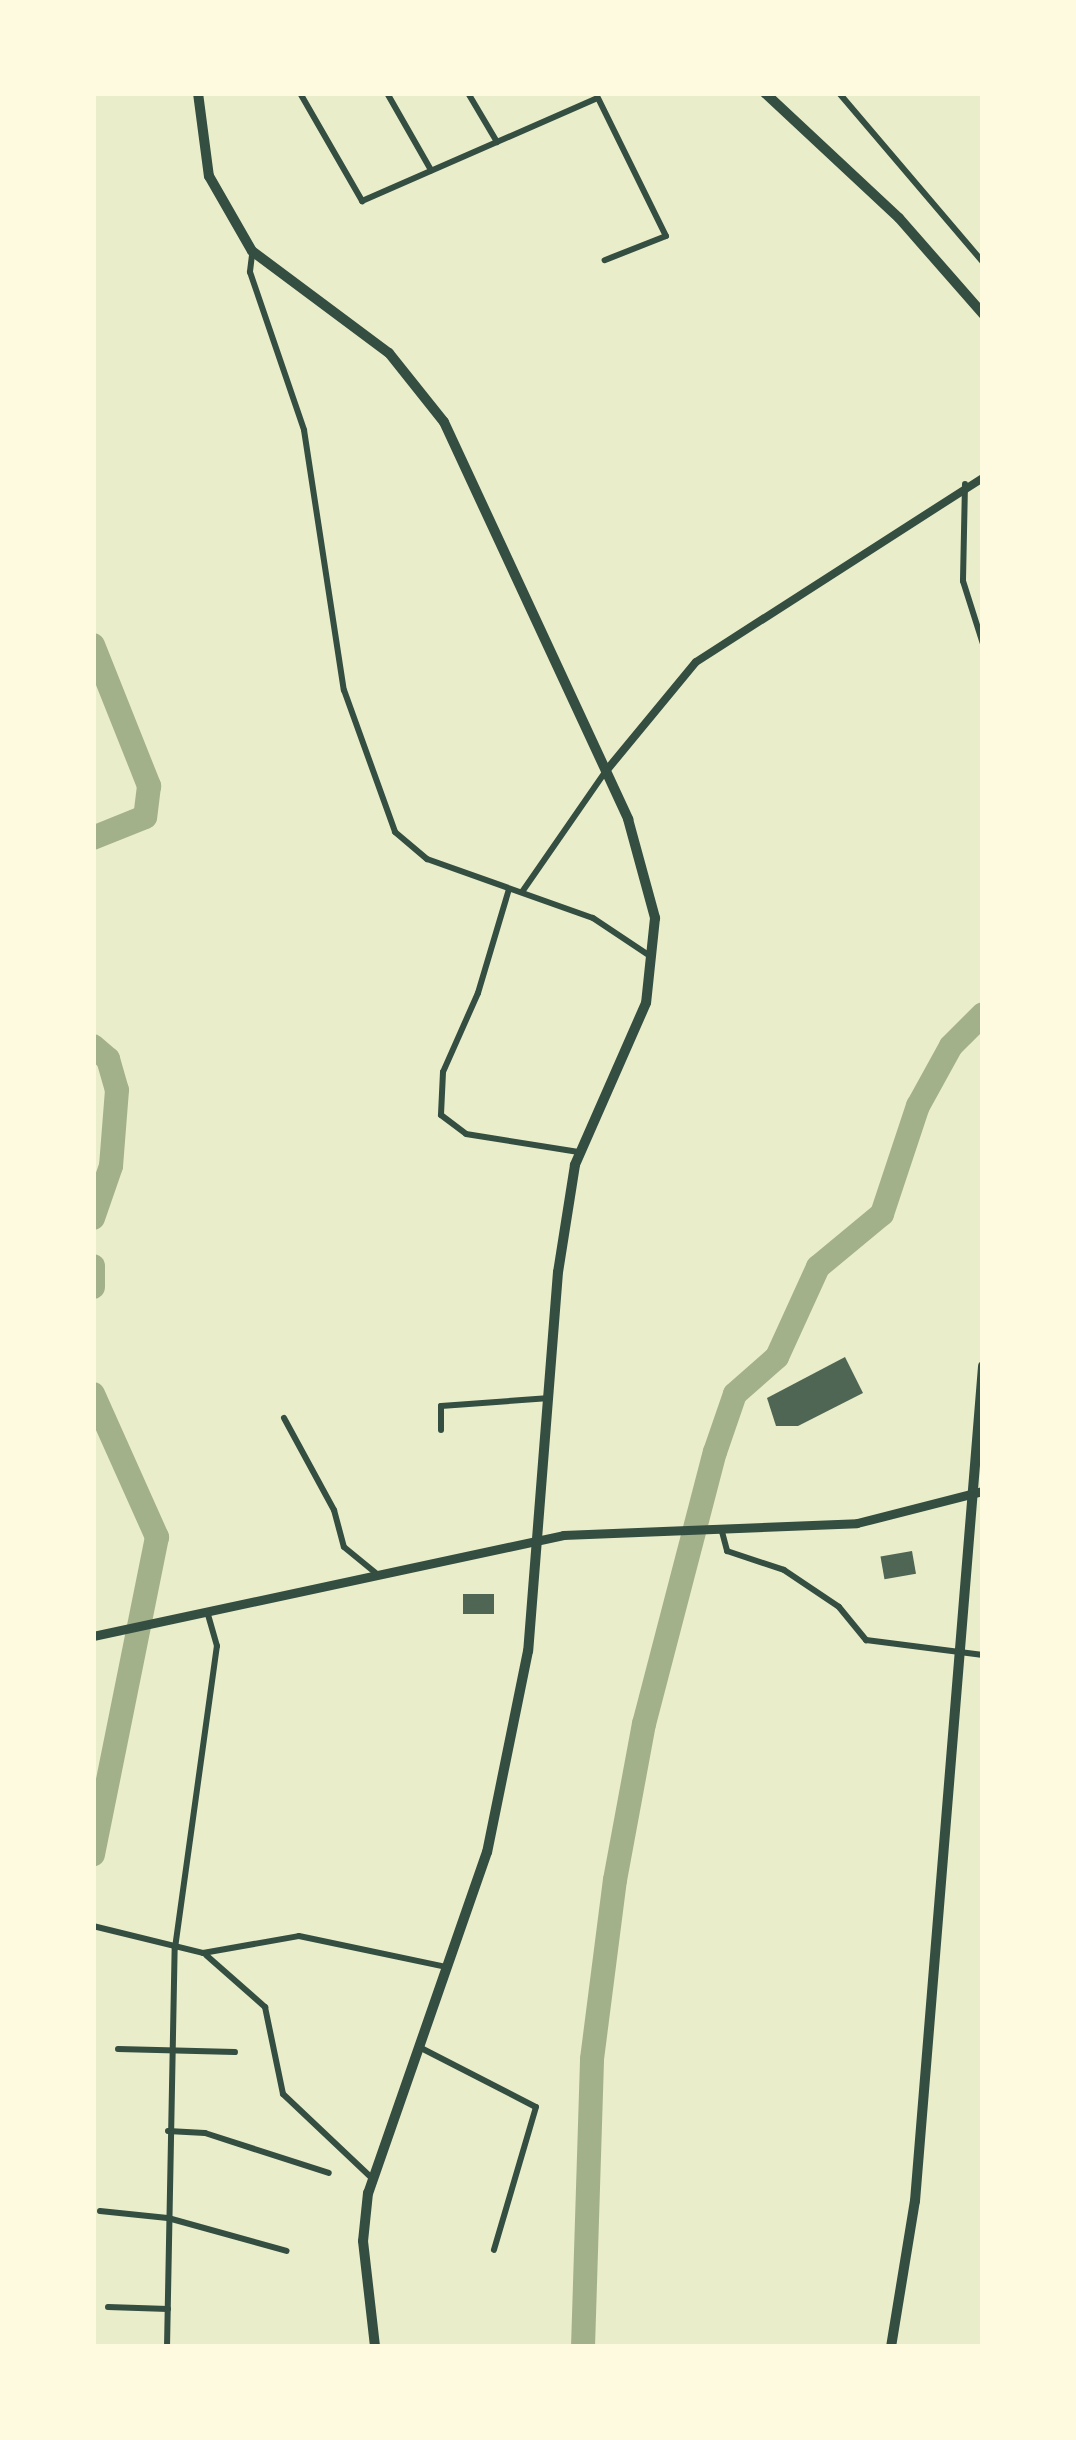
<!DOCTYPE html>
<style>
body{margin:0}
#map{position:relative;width:1076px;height:2440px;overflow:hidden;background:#e9edc9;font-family:"Exo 2",sans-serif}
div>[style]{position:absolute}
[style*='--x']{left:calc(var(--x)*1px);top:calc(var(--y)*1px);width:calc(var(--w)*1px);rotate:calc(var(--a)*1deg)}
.river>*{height:24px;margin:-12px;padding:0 12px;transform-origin:12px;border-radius:12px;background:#a3b18a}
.building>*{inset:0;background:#4f6655;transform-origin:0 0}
.minor>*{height:6px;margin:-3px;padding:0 3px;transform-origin:3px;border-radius:3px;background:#344e41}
.tertiary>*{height:8px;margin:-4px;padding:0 4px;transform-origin:4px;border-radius:4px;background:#344e41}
.primary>*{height:9px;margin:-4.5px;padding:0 4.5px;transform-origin:4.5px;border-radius:4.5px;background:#344e41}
.trunk>*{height:10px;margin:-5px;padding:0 5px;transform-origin:5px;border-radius:5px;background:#344e41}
span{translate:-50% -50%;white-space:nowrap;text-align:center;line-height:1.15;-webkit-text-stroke:12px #fefae0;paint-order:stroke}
.frame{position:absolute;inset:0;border:96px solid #fefae0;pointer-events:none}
</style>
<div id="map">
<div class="river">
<div style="--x:93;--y:645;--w:152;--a:68.3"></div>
<div style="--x:149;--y:786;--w:31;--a:97"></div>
<div style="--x:145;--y:817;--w:56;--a:158"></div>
<div style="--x:93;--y:1046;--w:20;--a:41"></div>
<div style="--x:108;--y:1059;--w:32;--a:74"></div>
<div style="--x:117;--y:1090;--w:76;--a:94.5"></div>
<div style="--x:111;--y:1166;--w:55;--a:109.1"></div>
<div style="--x:93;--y:1266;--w:21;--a:90"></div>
<div style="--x:93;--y:1394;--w:157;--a:65.9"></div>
<div style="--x:157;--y:1537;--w:324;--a:101.4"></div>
<div style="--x:583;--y:2347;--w:288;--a:-88.2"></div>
<div style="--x:592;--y:2059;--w:180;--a:-82.7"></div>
<div style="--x:615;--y:1880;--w:159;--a:-79.5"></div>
<div style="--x:644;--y:1724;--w:281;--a:-75.4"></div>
<div style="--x:715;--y:1452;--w:61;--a:-71"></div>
<div style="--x:735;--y:1394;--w:56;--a:-41.4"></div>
<div style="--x:777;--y:1357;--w:99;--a:-65.5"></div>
<div style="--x:818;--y:1267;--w:83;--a:-39.6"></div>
<div style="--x:882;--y:1214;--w:114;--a:-71.6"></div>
<div style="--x:918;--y:1106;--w:68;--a:-61.2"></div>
<div style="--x:951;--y:1046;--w:45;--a:-45"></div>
</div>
<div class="building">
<div style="clip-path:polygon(845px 1357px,863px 1393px,798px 1426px,776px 1426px,767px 1398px)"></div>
<div style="left:912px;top:1551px;width:23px;height:32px;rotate:80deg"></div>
<div style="left:463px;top:1594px;width:31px;height:20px"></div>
</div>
<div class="minor">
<div style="--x:300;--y:93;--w:125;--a:60.1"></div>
<div style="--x:362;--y:201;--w:257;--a:-23.6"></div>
<div style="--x:598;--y:98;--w:154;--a:63.8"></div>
<div style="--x:666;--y:236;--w:66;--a:158.5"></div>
<div style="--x:387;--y:93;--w:89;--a:60.3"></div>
<div style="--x:468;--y:93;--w:57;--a:59.4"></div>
<div style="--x:839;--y:93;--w:222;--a:49.6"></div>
<div style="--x:252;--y:255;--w:17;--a:97"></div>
<div style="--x:250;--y:272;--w:167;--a:71.1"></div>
<div style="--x:304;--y:430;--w:263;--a:81.3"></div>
<div style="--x:344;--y:690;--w:151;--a:70.2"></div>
<div style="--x:395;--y:832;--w:42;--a:40.2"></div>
<div style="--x:427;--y:859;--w:176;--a:19.6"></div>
<div style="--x:593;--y:918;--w:69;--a:33.7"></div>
<div style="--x:965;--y:484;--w:97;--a:91.2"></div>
<div style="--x:963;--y:581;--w:66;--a:72.4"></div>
<div style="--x:509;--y:889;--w:109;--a:106.6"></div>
<div style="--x:478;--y:993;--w:86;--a:113.9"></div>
<div style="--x:443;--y:1072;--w:43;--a:92.7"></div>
<div style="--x:441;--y:1115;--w:31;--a:37"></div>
<div style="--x:466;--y:1134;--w:114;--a:9.1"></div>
<div style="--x:522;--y:892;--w:146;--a:-55.3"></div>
<div style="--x:284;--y:1418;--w:105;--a:61.5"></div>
<div style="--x:334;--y:1510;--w:38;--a:75"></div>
<div style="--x:344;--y:1547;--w:43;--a:39.3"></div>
<div style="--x:441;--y:1430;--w:24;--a:-90"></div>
<div style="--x:441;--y:1406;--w:109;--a:-4.2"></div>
<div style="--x:721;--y:1528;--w:24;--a:75"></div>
<div style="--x:727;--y:1551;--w:60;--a:18.4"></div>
<div style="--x:784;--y:1570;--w:66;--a:33.9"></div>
<div style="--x:839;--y:1607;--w:43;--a:50.7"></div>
<div style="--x:866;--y:1640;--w:118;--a:7.3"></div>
<div style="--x:93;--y:1926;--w:113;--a:13.8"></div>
<div style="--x:203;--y:1953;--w:97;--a:-10"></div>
<div style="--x:299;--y:1936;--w:150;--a:11.9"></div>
<div style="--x:206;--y:1955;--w:79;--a:41.4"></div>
<div style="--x:265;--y:2007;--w:89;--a:78.3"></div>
<div style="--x:283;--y:2094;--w:124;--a:43.4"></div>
<div style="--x:421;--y:2048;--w:129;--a:27.2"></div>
<div style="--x:536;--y:2107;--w:149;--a:106.4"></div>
<div style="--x:118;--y:2049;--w:117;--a:1.5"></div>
<div style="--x:168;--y:2131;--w:37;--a:3"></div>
<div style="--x:205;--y:2133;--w:130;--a:17.9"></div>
<div style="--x:100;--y:2211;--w:68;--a:5.9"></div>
<div style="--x:168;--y:2218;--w:123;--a:15.5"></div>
<div style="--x:108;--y:2307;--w:60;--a:1.9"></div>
<div style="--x:167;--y:2347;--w:399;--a:-88.9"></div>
<div style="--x:175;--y:1948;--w:305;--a:-82.1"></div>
<div style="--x:217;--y:1646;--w:35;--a:-106"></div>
</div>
<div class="tertiary">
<div style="--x:606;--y:771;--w:141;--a:-50.5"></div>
<div style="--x:696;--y:662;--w:341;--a:-32.7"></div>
</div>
<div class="primary">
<div style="--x:93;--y:1636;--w:481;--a:-12.1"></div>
<div style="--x:563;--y:1535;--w:294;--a:-2.3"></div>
<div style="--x:857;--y:1523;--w:130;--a:-14.3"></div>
</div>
<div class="trunk">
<div style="--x:198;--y:93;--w:84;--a:82.5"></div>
<div style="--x:209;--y:176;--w:86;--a:60.2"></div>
<div style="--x:252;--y:251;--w:171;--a:36.7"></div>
<div style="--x:389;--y:353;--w:88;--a:51.4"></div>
<div style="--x:444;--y:422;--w:438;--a:65.1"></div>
<div style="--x:628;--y:819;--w:103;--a:74.7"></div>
<div style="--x:655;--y:918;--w:85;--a:96"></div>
<div style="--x:646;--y:1003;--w:177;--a:113.7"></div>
<div style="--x:575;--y:1165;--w:108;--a:99"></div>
<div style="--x:558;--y:1272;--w:380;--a:94.5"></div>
<div style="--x:528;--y:1651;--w:205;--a:101.5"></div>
<div style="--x:487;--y:1852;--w:361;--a:109.2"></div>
<div style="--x:368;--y:2193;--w:48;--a:95.9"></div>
<div style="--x:363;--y:2241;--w:107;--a:83.5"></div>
<div style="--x:765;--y:93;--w:183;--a:43"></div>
<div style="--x:899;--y:218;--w:128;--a:48.8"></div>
<div style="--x:891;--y:2347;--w:148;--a:-80.7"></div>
<div style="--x:915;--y:2201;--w:838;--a:-85.34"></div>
</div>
<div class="frame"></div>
</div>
